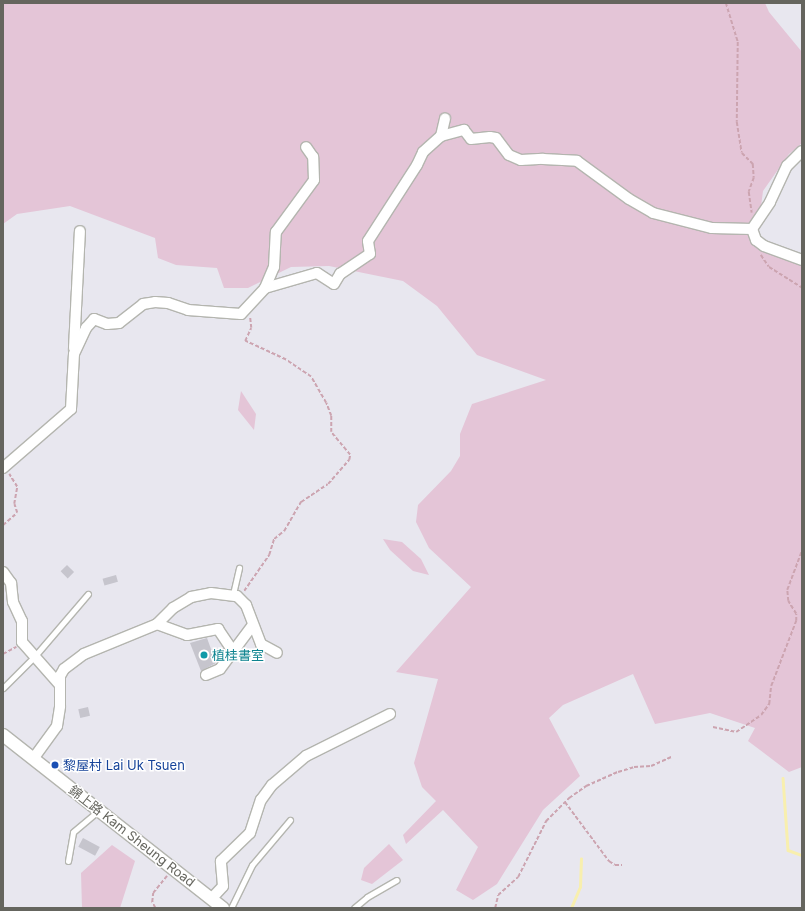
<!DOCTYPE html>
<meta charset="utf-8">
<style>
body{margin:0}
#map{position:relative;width:805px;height:911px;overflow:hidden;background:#e8e7ef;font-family:Inter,"Noto Sans TC",sans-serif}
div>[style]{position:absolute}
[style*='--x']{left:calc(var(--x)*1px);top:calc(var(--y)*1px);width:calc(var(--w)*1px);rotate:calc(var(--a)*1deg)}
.green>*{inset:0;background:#e4c5d7}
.stream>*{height:2.5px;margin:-1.25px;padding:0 1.25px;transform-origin:1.25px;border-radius:1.25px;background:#f8efae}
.building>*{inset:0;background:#c6c5cd;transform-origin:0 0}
.path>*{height:1.5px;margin-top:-0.75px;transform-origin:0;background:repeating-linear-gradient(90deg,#cca4b0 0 4px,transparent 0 6px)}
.roads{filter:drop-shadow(1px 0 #b4b5af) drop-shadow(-1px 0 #b4b5af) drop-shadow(0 1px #b4b5af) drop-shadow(0 -1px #b4b5af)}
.lane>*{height:5px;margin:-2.5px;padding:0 2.5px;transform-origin:2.5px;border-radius:2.5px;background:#fff}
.street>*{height:10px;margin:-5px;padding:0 5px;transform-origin:5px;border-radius:5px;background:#fff}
.secondary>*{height:12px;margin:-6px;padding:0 6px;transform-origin:6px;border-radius:6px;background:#fff}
.dots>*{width:11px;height:11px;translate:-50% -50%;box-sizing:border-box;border:2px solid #fff;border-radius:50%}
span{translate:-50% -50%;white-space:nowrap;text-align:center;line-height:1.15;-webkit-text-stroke:3px #fff;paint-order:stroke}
.culture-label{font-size:13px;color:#0d838f}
.left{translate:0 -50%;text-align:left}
.transit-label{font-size:13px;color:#164399}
.street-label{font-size:13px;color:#65655e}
.frame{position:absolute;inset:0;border:4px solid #65655e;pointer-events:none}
</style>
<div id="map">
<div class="green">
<div style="clip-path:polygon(3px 3px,765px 3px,769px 12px,802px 52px,802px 143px,789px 154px,763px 191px,757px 237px,802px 264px,802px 767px,789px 772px,748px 741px,755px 728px,710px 713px,655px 724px,633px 674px,563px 705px,549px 718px,580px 776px,543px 810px,497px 884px,473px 900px,456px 890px,478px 847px,443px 810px,406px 844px,403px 835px,436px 801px,422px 787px,414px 763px,438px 679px,396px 672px,471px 587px,429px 548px,416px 522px,418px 505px,451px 471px,460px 456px,460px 434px,472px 404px,546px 380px,477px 355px,437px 306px,403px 281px,329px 266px,291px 267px,248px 288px,224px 288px,217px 268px,176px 265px,158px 258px,155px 238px,70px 206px,17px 214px,3px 224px)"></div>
<div style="clip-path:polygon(241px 391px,256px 414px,254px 430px,238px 410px)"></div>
<div style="clip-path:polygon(383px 539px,402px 542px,421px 559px,429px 575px,413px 571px,390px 550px)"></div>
<div style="clip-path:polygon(389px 844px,403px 860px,372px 884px,361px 880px,364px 868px)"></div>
<div style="clip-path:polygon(112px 845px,135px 861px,120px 908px,82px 908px,81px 873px)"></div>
</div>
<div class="stream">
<div style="--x:783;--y:778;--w:72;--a:86"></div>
<div style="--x:788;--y:850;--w:15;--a:20"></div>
<div style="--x:571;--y:908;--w:23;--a:-67"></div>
<div style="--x:580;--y:887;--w:28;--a:-88"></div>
</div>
<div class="building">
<div style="left:67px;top:565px;width:10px;height:9px;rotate:45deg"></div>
<div style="left:116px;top:575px;width:7px;height:14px;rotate:74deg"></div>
<div style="clip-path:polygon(207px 638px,216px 663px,201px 671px,190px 643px)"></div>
<div style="left:88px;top:707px;width:9px;height:10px;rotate:77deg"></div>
<div style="left:83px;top:838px;width:19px;height:10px;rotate:28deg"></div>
</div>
<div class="path">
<div style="--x:726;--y:3;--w:41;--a:72.9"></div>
<div style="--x:738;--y:42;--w:80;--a:90.7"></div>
<div style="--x:737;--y:122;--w:31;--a:81"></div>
<div style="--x:742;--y:153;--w:16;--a:45"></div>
<div style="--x:753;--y:164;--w:14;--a:86"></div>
<div style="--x:754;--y:178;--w:15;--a:110"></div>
<div style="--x:749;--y:192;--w:21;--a:82"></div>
<div style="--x:761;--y:255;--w:14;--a:56"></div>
<div style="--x:769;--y:267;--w:39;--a:32"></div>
<div style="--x:3;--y:525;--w:18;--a:-41"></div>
<div style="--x:17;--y:513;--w:9;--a:-108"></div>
<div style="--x:14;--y:504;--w:17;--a:-80"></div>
<div style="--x:17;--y:487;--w:15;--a:-122"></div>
<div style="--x:244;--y:591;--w:44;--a:-55.2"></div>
<div style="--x:269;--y:555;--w:17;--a:-73"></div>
<div style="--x:274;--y:539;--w:13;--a:-39"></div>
<div style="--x:284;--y:531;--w:34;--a:-60"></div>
<div style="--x:301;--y:502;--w:32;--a:-34"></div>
<div style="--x:328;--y:484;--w:32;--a:-49"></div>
<div style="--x:349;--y:460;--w:5;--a:-79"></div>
<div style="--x:350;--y:455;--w:30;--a:-130"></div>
<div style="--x:331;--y:432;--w:16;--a:-90"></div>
<div style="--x:331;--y:416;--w:14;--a:-111"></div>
<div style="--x:326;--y:403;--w:30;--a:-120"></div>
<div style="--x:311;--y:377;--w:30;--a:-146"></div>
<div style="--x:286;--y:360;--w:45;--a:-155.1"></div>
<div style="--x:245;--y:341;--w:14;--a:-65"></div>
<div style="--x:251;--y:328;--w:10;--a:-96"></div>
<div style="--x:3;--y:654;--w:15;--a:-28"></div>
<div style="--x:713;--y:727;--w:24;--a:12"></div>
<div style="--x:736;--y:732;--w:30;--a:-34"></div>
<div style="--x:761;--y:715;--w:14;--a:-54"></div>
<div style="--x:769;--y:704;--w:18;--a:-84"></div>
<div style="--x:771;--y:686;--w:70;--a:-69"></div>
<div style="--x:796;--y:621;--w:7;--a:-90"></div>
<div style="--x:796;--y:614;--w:15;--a:-122"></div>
<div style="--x:788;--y:601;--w:11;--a:-95"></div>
<div style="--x:787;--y:590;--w:43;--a:-69.4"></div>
<div style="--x:565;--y:802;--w:74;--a:53.3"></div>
<div style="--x:609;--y:861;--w:7;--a:34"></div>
<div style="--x:615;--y:865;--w:7;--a:0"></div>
<div style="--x:155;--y:908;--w:7;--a:-117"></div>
<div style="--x:152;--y:902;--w:9;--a:-84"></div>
<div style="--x:153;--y:893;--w:22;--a:-51"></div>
<div style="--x:495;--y:908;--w:13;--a:-77"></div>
<div style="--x:498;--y:895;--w:27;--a:-42"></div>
<div style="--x:518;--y:877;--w:63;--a:-63.4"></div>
<div style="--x:546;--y:821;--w:33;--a:-45"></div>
<div style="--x:569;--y:798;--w:21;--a:-35"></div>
<div style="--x:586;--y:786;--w:35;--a:-24"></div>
<div style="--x:618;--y:772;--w:17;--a:-17"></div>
<div style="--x:634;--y:767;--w:17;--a:-3"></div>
<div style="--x:651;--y:766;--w:22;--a:-24"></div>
</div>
<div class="roads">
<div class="lane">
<div style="--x:233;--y:594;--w:27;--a:-77"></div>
<div style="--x:3;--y:688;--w:44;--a:-45"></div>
<div style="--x:34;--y:657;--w:83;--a:-49.4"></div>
<div style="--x:68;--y:861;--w:29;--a:-80"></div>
<div style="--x:73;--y:832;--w:34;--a:-40"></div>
<div style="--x:231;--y:908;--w:48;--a:-64"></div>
<div style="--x:252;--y:865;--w:59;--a:-49.8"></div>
<div style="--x:354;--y:908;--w:17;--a:-40"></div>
<div style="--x:367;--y:897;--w:34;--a:-30"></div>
</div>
<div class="street">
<div style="--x:441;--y:136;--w:18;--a:-77"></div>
<div style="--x:752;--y:229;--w:12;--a:70"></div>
<div style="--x:756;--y:240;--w:10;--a:37"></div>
<div style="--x:764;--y:246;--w:40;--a:20.2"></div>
<div style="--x:265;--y:288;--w:23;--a:-67"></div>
<div style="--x:274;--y:267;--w:35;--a:-87"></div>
<div style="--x:276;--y:232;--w:64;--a:-53.8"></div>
<div style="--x:314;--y:180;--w:23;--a:-92"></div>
<div style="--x:313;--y:157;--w:12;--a:-125"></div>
<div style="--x:74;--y:348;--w:117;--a:-87.1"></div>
<div style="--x:3;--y:468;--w:90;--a:-40.9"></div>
<div style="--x:71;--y:409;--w:55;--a:-86.9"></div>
<div style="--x:74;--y:354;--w:29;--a:-65"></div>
<div style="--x:86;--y:328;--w:12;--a:-48"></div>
<div style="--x:94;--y:319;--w:14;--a:21"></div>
<div style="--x:107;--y:324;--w:12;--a:-5"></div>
<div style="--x:119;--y:323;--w:31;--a:-38"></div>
<div style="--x:143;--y:304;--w:12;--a:-9"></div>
<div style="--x:155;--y:302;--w:13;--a:4"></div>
<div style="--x:168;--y:303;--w:21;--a:19"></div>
<div style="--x:188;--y:310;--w:53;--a:4.3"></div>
<div style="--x:241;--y:314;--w:35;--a:-47"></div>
<div style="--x:265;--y:288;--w:54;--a:-16.1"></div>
<div style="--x:317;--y:273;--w:20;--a:33"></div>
<div style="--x:334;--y:284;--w:12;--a:-59"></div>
<div style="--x:340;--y:274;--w:36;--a:-34"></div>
<div style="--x:370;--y:254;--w:13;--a:-99"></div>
<div style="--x:368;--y:241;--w:90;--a:-57.2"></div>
<div style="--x:417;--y:165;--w:14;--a:-65"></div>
<div style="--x:423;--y:152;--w:24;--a:-42"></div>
<div style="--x:441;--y:136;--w:24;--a:-15"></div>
<div style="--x:464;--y:130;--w:11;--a:52"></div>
<div style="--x:471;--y:139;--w:19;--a:-6"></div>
<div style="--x:490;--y:137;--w:6;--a:9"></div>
<div style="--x:496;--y:138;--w:21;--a:53"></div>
<div style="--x:509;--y:155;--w:13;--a:23"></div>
<div style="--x:521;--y:160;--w:22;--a:-3"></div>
<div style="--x:543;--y:159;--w:34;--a:3"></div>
<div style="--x:577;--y:161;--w:64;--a:36.2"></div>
<div style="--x:629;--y:199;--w:28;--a:30"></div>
<div style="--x:653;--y:213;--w:61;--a:14.3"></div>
<div style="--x:712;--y:228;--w:40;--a:1.4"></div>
<div style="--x:752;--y:229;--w:32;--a:-56"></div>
<div style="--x:770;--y:202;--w:40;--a:-65"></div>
<div style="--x:787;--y:166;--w:21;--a:-45"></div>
<div style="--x:3;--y:572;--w:14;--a:54"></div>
<div style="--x:11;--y:583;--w:19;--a:84"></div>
<div style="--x:13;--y:602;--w:21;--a:65"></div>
<div style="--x:22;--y:621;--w:21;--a:90"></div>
<div style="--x:22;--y:642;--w:56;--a:48.6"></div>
<div style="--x:157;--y:624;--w:32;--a:20"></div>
<div style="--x:187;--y:635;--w:32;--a:-11"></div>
<div style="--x:218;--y:629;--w:27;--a:56"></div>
<div style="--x:206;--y:675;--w:15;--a:-23"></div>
<div style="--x:220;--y:669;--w:54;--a:-53.3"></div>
<div style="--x:33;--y:759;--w:41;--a:-54"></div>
<div style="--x:57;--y:726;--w:20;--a:-81"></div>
<div style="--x:60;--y:706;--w:30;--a:-90"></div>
<div style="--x:60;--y:676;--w:8;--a:-60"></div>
<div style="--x:64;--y:669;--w:25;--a:-37"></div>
<div style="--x:84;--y:654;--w:79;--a:-22.3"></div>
<div style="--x:157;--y:624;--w:23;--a:-45"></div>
<div style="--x:173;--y:608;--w:21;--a:-31"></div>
<div style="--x:191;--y:597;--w:20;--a:-11"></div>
<div style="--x:211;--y:593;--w:26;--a:7"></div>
<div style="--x:237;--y:596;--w:13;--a:45"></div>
<div style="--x:246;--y:605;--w:42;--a:69"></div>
<div style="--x:261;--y:644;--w:18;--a:29"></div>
<div style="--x:212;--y:898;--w:16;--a:-47"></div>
<div style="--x:223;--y:886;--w:25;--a:-95"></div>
<div style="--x:221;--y:861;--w:40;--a:-44"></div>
<div style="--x:250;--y:833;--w:35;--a:-72"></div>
<div style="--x:261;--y:800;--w:19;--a:-54"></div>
<div style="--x:272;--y:785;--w:45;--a:-40.5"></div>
<div style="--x:306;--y:756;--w:94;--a:-26.6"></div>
</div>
<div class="secondary">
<div style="--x:3;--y:735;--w:280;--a:38.2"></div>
</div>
</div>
<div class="dots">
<div style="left:204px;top:655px;background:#0f9aa8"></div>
<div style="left:55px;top:765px;background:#1a4fb4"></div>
</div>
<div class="culture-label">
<span class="left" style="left:212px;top:655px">植桂書室</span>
</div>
<div class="transit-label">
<span class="left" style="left:63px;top:765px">黎屋村 Lai Uk Tsuen</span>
</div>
<div class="street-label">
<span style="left:132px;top:836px;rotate:38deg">錦上路 Kam Sheung Road</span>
</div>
<div class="frame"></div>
</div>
